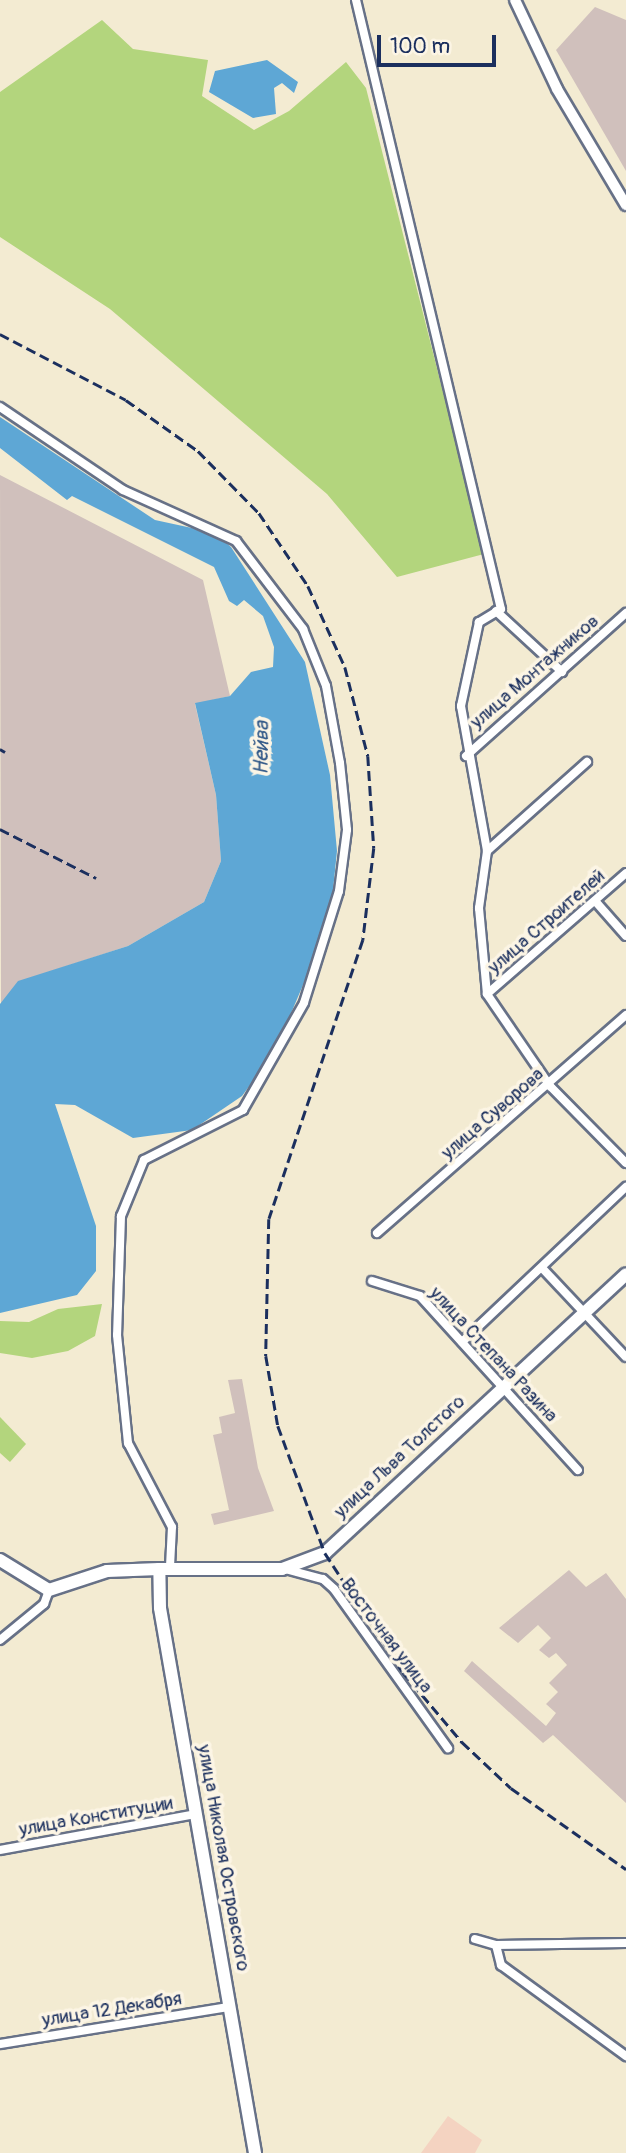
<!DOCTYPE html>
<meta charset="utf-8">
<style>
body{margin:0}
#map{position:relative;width:626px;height:2153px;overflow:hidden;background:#f3ebd2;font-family:Pangolin,sans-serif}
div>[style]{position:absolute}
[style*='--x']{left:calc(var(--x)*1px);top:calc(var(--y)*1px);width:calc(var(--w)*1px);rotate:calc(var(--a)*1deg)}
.built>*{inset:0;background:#f4d3c1}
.industrial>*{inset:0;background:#d0c0bc}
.green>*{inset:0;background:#b3d57d}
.water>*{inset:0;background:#5ea7d5}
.roads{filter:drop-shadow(2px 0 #677187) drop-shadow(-2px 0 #677187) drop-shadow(0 2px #677187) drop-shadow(0 -2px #677187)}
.minor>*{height:8px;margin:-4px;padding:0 4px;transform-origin:4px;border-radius:4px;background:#fff}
.tertiary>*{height:10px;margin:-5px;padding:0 5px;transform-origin:5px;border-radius:5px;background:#fff}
.secondary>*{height:12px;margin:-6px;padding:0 6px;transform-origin:6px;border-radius:6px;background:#fff}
.primary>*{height:12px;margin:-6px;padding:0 6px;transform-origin:6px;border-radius:6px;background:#fff}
.rail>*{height:2.5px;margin-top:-1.25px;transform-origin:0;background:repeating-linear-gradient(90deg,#1b2f5e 0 10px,transparent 0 15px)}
span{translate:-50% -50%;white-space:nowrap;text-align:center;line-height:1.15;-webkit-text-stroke:7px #fcf5e5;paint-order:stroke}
.street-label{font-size:19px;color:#1b2f5e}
.water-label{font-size:21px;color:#325988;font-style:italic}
.scale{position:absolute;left:377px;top:35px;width:119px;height:32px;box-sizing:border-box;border:4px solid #1b2f5e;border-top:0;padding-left:9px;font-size:21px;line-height:24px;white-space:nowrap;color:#1b2f5e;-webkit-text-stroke:5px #fcf5e5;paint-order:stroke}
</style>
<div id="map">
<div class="built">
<div style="clip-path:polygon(448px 2116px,482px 2140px,475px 2153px,421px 2153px)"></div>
</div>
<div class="industrial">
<div style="clip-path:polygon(595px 7px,626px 20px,626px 171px,556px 50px)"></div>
<div style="clip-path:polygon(0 475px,203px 580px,230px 696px,195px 704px,216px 795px,221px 861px,204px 902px,128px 946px,18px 982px,1px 1004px)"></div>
<div style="clip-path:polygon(242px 1379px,258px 1468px,274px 1511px,214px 1525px,211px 1514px,229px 1510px,213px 1435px,222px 1433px,219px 1417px,235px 1413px,228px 1380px)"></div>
<div style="clip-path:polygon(569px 1570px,586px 1587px,606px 1573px,626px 1599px,626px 1803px,553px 1735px,543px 1743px,464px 1671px,472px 1661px,546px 1726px,556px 1713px,546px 1704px,558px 1692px,549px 1683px,567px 1665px,556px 1653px,549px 1658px,539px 1650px,551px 1638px,538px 1625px,518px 1643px,499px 1628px)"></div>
</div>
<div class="green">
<div style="clip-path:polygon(102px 20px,133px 49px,208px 60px,202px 96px,254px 130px,289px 111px,346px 62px,366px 88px,484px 554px,397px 577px,327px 494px,110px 309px,0 237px,0 92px)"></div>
<div style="clip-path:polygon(102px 1304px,95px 1336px,68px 1351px,32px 1358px,0 1353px,0 1321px,29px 1322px,58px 1309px)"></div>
<div style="clip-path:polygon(0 1417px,26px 1444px,10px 1462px,0 1453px)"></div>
</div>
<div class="water">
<div style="clip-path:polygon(267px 60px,298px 82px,294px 93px,282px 83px,274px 88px,276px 114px,253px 118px,209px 92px,215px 71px)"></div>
<div style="clip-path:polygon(0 417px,155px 520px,215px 533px,231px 547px,305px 662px,330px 775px,337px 851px,331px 910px,303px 985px,275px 1051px,242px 1096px,192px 1130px,133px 1138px,75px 1105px,55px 1104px,96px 1226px,96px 1271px,77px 1295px,0 1313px,0 1004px,18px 981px,128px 946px,204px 902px,221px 861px,216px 795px,195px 703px,230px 696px,251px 672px,273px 667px,274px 647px,263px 616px,244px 600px,237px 606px,229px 601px,214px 567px,72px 496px,67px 500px,0 448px)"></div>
</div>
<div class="roads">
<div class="minor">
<div style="--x:356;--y:0;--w:626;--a:76.61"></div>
<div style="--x:501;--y:609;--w:26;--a:149"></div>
<div style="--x:479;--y:622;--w:86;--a:102.1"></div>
<div style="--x:461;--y:706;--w:147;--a:79.8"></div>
<div style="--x:487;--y:851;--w:58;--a:98"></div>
<div style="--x:479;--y:908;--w:86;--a:84.7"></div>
<div style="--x:487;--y:994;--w:112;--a:55.6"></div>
<div style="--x:550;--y:1086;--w:108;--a:45.4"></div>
<div style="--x:0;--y:407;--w:148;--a:34"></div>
<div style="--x:123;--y:490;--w:124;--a:24.3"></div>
<div style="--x:236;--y:541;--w:111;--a:52.7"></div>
<div style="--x:303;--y:629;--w:61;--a:68"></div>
<div style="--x:326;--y:686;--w:78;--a:79.7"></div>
<div style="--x:340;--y:763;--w:67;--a:84"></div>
<div style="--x:347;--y:830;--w:62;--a:97.5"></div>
<div style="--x:339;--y:891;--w:117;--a:107.4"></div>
<div style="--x:304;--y:1003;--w:123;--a:119.7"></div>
<div style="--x:243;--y:1110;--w:111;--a:153.2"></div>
<div style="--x:144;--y:1160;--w:61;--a:112.3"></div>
<div style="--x:121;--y:1216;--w:119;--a:91.9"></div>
<div style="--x:117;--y:1335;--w:109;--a:84.2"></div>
<div style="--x:128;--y:1443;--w:95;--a:62.4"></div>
<div style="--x:172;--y:1527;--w:40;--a:92.9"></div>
<div style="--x:496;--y:611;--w:90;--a:42.7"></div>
<div style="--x:466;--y:756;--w:215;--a:-41.8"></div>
<div style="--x:487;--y:851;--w:134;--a:-41.7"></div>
<div style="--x:596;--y:902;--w:45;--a:48.6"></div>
<div style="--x:487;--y:994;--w:184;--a:-41"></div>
<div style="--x:377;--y:1233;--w:331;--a:-41.2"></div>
<div style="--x:542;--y:1268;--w:122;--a:46.7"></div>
<div style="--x:372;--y:1281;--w:50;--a:17.4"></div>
<div style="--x:420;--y:1296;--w:235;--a:47.8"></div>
<div style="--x:462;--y:1342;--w:226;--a:-43.4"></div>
<div style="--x:285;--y:1569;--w:39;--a:15"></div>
<div style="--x:323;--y:1579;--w:15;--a:42"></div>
<div style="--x:334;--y:1589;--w:196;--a:54.4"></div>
<div style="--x:0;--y:1640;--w:57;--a:-39.3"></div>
<div style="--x:44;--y:1604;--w:15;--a:-70"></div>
<div style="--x:0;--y:1850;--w:200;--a:-10.4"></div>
<div style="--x:475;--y:1939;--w:22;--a:16"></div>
<div style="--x:496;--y:1945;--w:130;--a:-0.9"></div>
<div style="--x:496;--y:1945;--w:21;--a:76"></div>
<div style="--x:501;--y:1965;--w:155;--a:36.1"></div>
<div style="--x:0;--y:2044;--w:232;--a:-9.2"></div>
</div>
<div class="tertiary">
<div style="--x:515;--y:0;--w:98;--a:64.7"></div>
<div style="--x:557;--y:89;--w:135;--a:59.3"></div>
</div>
<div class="secondary">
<div style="--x:0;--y:1560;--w:57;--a:31.5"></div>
<div style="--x:49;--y:1590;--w:61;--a:-18.1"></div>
<div style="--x:107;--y:1571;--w:52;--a:-2.2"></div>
</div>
<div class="primary">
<div style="--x:255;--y:2153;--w:553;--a:-99.89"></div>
<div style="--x:160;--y:1608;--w:39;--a:-91"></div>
<div style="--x:159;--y:1569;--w:123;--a:0"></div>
<div style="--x:282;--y:1569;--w:46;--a:-20.4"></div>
<div style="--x:325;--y:1553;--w:410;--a:-42.8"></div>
</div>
</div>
<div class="rail">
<div style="--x:0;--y:334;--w:142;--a:27.6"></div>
<div style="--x:126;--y:400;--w:88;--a:35.3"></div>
<div style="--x:198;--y:451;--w:87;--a:45.5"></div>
<div style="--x:259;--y:513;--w:88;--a:56.1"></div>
<div style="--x:308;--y:586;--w:89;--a:65.4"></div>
<div style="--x:345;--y:667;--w:92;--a:75.5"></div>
<div style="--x:368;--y:756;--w:92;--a:86.3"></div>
<div style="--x:374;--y:848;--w:93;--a:96.8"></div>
<div style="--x:363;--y:940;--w:294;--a:108.6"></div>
<div style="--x:269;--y:1219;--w:137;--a:91.3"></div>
<div style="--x:266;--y:1356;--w:71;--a:80.3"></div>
<div style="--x:278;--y:1426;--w:135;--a:69.7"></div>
<div style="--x:325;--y:1553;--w:142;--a:56.8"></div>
<div style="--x:403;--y:1672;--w:92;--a:49.9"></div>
<div style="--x:462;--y:1742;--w:67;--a:43.2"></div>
<div style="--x:511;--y:1788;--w:141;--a:35.2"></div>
<div style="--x:0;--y:749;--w:6;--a:31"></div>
<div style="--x:0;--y:829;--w:108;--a:27"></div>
</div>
<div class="street-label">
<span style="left:535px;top:672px;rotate:-41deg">улица Монтажников</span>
<span style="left:547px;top:922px;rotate:-41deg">улица Строителей</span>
<span style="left:493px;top:1114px;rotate:-41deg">улица Суворова</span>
<span style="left:493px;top:1355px;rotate:47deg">улица Степана Разина</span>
<span style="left:400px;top:1457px;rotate:-43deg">улица Льва Толстого</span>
<span style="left:386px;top:1636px;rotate:53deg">Восточная улица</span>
<span style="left:96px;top:1817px;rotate:-10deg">улица Конституции</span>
<span style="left:223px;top:1858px;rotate:80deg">улица Николая Островского</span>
<span style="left:112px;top:2010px;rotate:-9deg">улица 12 Декабря</span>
</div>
<div class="water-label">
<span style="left:262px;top:748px;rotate:-89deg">Нейва</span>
</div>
<div class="scale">100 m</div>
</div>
